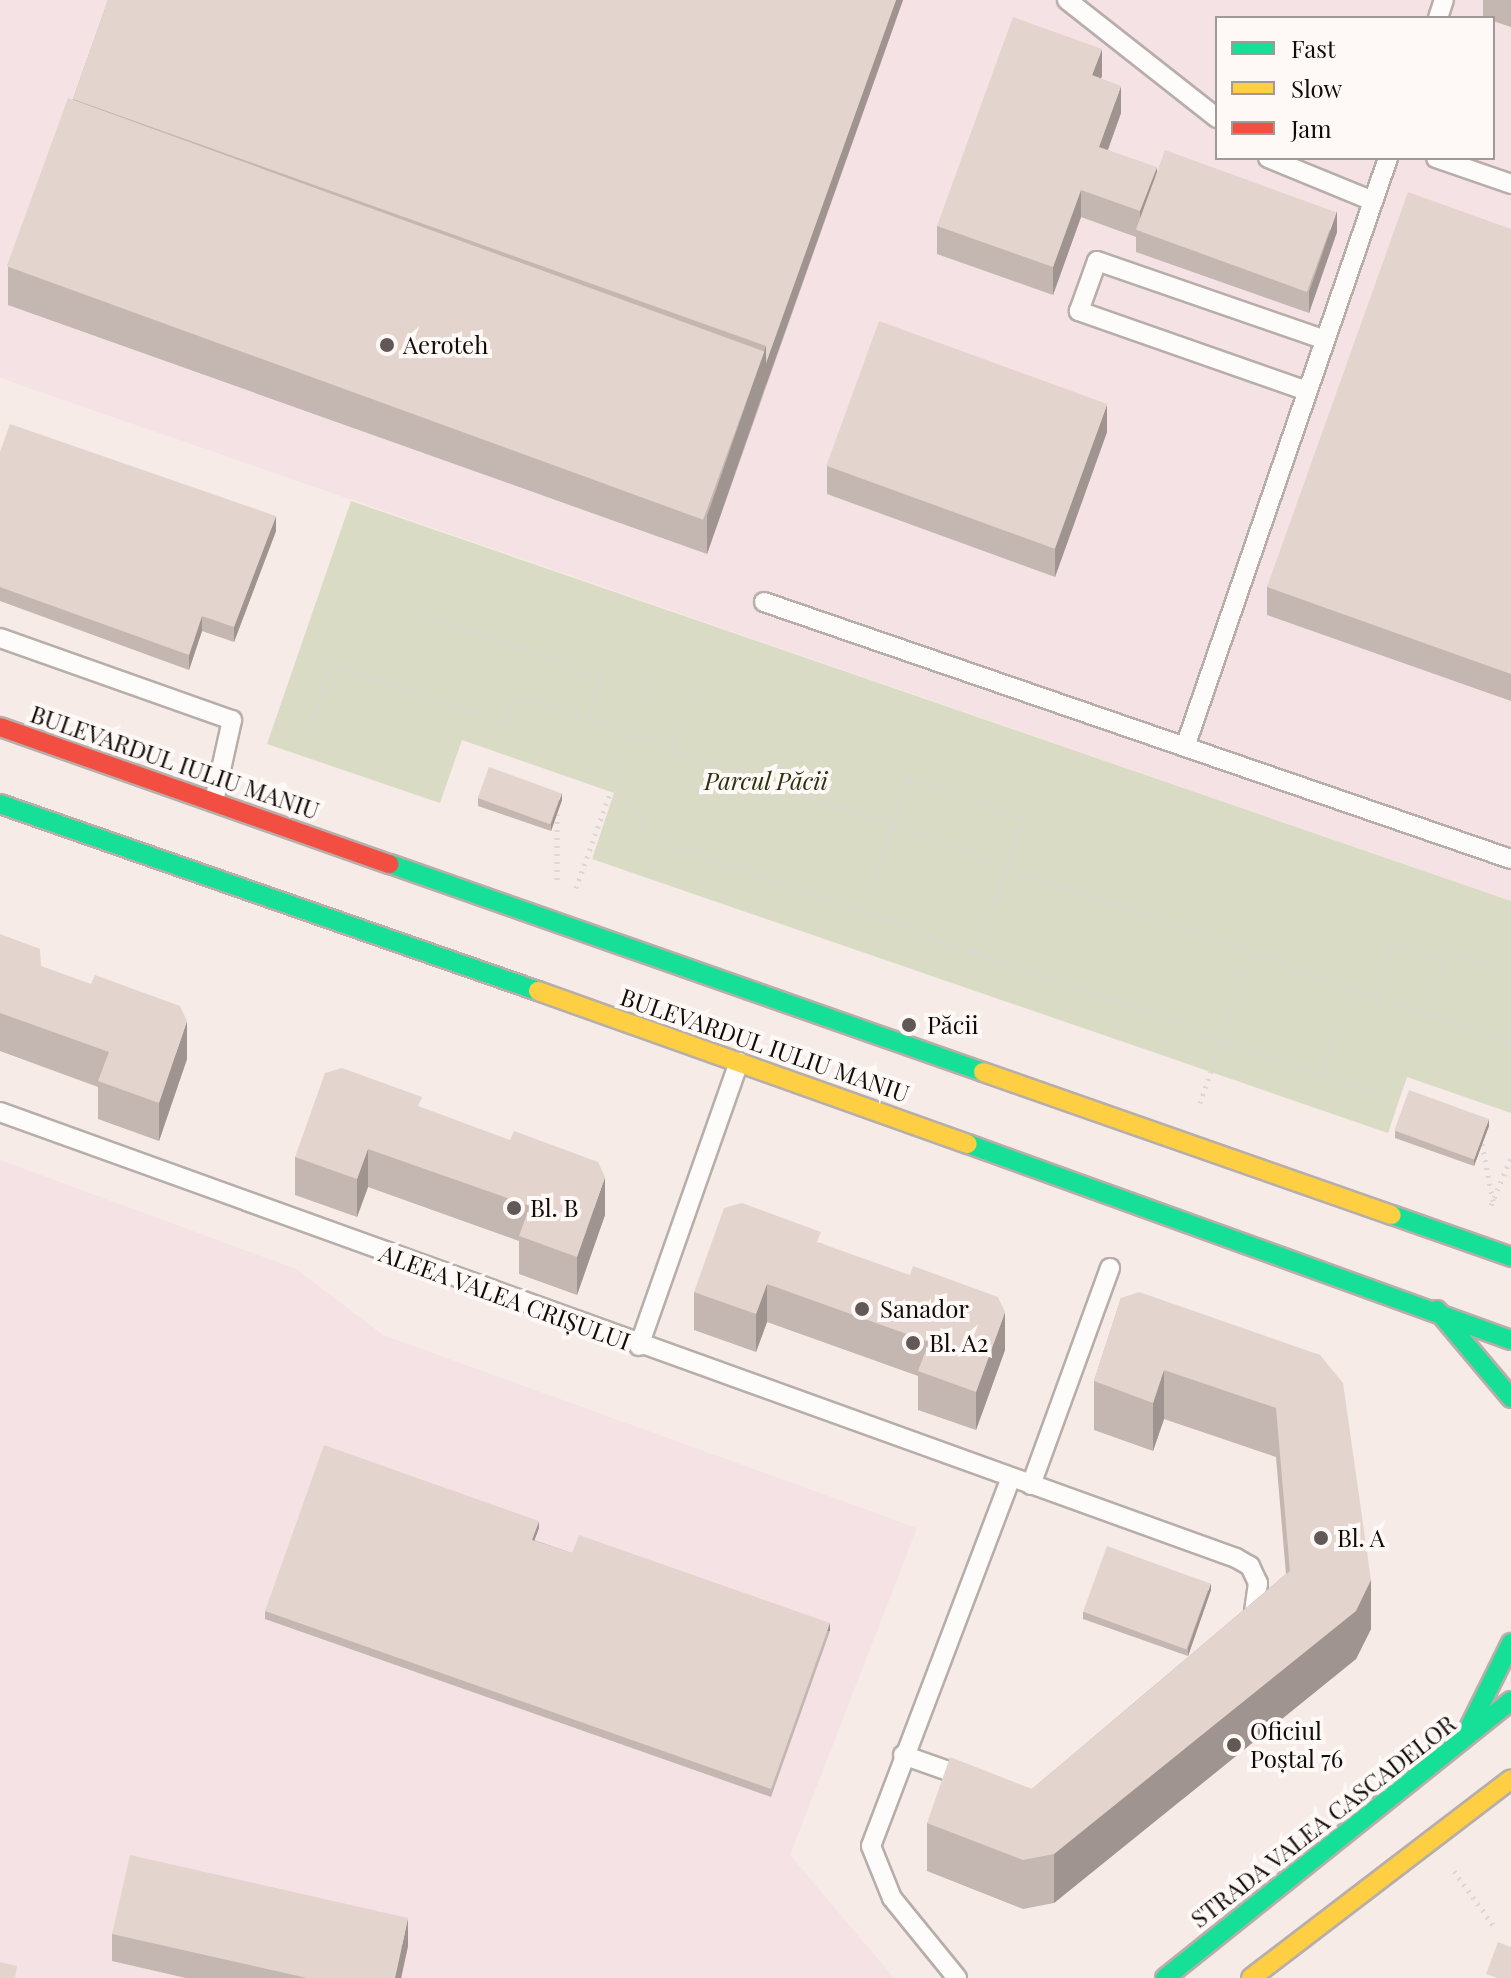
<!DOCTYPE html>
<meta charset="utf-8">
<style>
body{margin:0}
#map{position:relative;width:1511px;height:1978px;overflow:hidden;background:#f6ebe6;font-family:"Playfair Display",serif}
div>[style]{position:absolute}
[style*='--x']{left:calc(var(--x)*1px);top:calc(var(--y)*1px);width:calc(var(--w)*1px);rotate:calc(var(--a)*1deg)}
.industrial>*{inset:0;background:#f5e2e4}
.green>*{inset:0;background:#dadbc5}
.path>*{height:5px;margin-top:-2.5px;transform-origin:0;background:repeating-linear-gradient(90deg,#dbd7d6 0 2px,transparent 0 8px)}
.roads{filter:drop-shadow(2px 0 #b7aeaa) drop-shadow(-2px 0 #b7aeaa) drop-shadow(0 2px #b7aeaa) drop-shadow(0 -2px #b7aeaa)}
.lane>*{height:18px;margin:-9px;padding:0 9px;transform-origin:9px;border-radius:9px;background:#fefcfb}
.fast>*{height:18px;margin:-9px;padding:0 9px;transform-origin:9px;border-radius:9px;background:#16e098}
.slow>*{height:18px;margin:-9px;padding:0 9px;transform-origin:9px;border-radius:9px;background:#ffcf43}
.jam>*{height:18px;margin:-9px;padding:0 9px;transform-origin:9px;border-radius:9px;background:#f24e42}
.wall>*{inset:0;background:#c4b6b1}
.shaded-wall>*{inset:0;background:#a09490;transform-origin:0 0}
.building>*{inset:0;background:#e4d4ce;transform-origin:0 0}
.dots>*{width:22px;height:22px;translate:-50% -50%;box-sizing:border-box;border:4px solid #fef9f7;border-radius:50%}
span{translate:-50% -50%;white-space:nowrap;text-align:center;line-height:1.15;-webkit-text-stroke:8px #fef9f7;paint-order:stroke}
.poi-label{font-size:24px;color:#130b08}
.left{translate:0 -50%;text-align:left}
.street-label{font-size:24px;color:#130b08}
.park-label{font-size:24px;color:#2a320c;font-style:italic}
.legend{position:absolute;left:1215px;top:16px;width:280px;height:144px;box-sizing:border-box;background:#fef9f7;border:2px solid #a09a97;margin:0;padding:10px 14px;list-style:none;font-size:24px;color:#130b08}
.legend li{display:flex;align-items:center;gap:16px;height:40px}
.legend b{width:40px;border:2px solid #a09a97}
</style>
<div id="map">
<div class="industrial">
<div style="clip-path:polygon(evenodd,0 0,1511px 0,1511px 901px,0 378px,0 0,1217px 18px,1493px 18px,1493px 158px,1217px 158px,1217px 18px)"></div>
<div style="clip-path:polygon(0 1160px,296px 1269px,383px 1335px,917px 1528px,790px 1855px,894px 1978px,0 1978px)"></div>
</div>
<div class="green">
<div style="clip-path:polygon(351px 501px,1511px 901px,1511px 1113px,1407px 1077px,1388px 1133px,592px 859px,614px 793px,462px 740px,440px 803px,267px 744px)"></div>
</div>
<div class="path">
<div style="--x:409;--y:609;--w:206;--a:19.3"></div>
<div style="--x:603;--y:677;--w:44;--a:108.4"></div>
<div style="--x:675;--y:749;--w:59;--a:-70"></div>
<div style="--x:302;--y:750;--w:91;--a:-71.4"></div>
<div style="--x:331;--y:664;--w:185;--a:19.2"></div>
<div style="--x:506;--y:725;--w:33;--a:-70"></div>
<div style="--x:517;--y:694;--w:1053;--a:19.35"></div>
<div style="--x:615;--y:780;--w:64;--a:59"></div>
<div style="--x:648;--y:835;--w:716;--a:19.57"></div>
<div style="--x:1323;--y:1075;--w:92;--a:-70.4"></div>
<div style="--x:557;--y:814;--w:67;--a:90"></div>
<div style="--x:576;--y:888;--w:225;--a:-70.3"></div>
<div style="--x:862;--y:911;--w:141;--a:-70.2"></div>
<div style="--x:910;--y:778;--w:121;--a:20.2"></div>
<div style="--x:1024;--y:820;--w:140;--a:110.1"></div>
<div style="--x:1377;--y:996;--w:54;--a:-71.6"></div>
<div style="--x:1394;--y:945;--w:52;--a:18.1"></div>
<div style="--x:1425;--y:1013;--w:67;--a:-70.8"></div>
<div style="--x:1447;--y:950;--w:68;--a:19.8"></div>
<div style="--x:1503;--y:1040;--w:24;--a:-71"></div>
<div style="--x:1323;--y:1075;--w:71;--a:18.9"></div>
<div style="--x:1200;--y:1103;--w:160;--a:-70.7"></div>
<div style="--x:1482;--y:1144;--w:63;--a:79"></div>
<div style="--x:1491;--y:1205;--w:51;--a:-66.9"></div>
<div style="--x:1454;--y:1871;--w:72;--a:54.1"></div>
</div>
<div class="roads">
<div class="lane">
<div style="--x:1067;--y:0;--w:191;--a:38.2"></div>
<div style="--x:1438;--y:18;--w:19;--a:-72"></div>
<div style="--x:1268;--y:158;--w:113;--a:22.3"></div>
<div style="--x:1436;--y:158;--w:79;--a:19.1"></div>
<div style="--x:1307;--y:391;--w:242;--a:-160.7"></div>
<div style="--x:1079;--y:311;--w:53;--a:-70.2"></div>
<div style="--x:1097;--y:261;--w:241;--a:19.1"></div>
<div style="--x:764;--y:602;--w:790;--a:18.99"></div>
<div style="--x:0;--y:638;--w:246;--a:19.5"></div>
<div style="--x:232;--y:720;--w:83;--a:102.5"></div>
<div style="--x:1185;--y:747;--w:623;--a:-70.98"></div>
<div style="--x:0;--y:1112;--w:1314;--a:19.84"></div>
<div style="--x:1236;--y:1558;--w:16;--a:30"></div>
<div style="--x:1250;--y:1566;--w:19;--a:65"></div>
<div style="--x:1258;--y:1583;--w:37;--a:98"></div>
<div style="--x:639;--y:1346;--w:301;--a:-70.6"></div>
<div style="--x:1031;--y:1485;--w:231;--a:-70"></div>
<div style="--x:903;--y:1755;--w:69;--a:19.5"></div>
<div style="--x:957;--y:1978;--w:103;--a:-129.1"></div>
<div style="--x:892;--y:1898;--w:56;--a:-112"></div>
<div style="--x:871;--y:1846;--w:394;--a:-69.2"></div>
</div>
<div class="fast">
<div style="--x:0;--y:804;--w:570;--a:19.17"></div>
<div style="--x:390;--y:864;--w:628;--a:19.33"></div>
<div style="--x:968;--y:1144;--w:577;--a:19.85"></div>
<div style="--x:1392;--y:1215;--w:126;--a:19.4"></div>
<div style="--x:1437;--y:1310;--w:115;--a:49.9"></div>
<div style="--x:1469;--y:1728;--w:95;--a:-63.7"></div>
<div style="--x:1165;--y:1978;--w:443;--a:-38.7"></div>
</div>
<div class="slow">
<div style="--x:538;--y:991;--w:456;--a:19.6"></div>
<div style="--x:983;--y:1072;--w:433;--a:19.3"></div>
<div style="--x:1251;--y:1978;--w:327;--a:-37.4"></div>
</div>
<div class="jam">
<div style="--x:0;--y:727;--w:413;--a:19.4"></div>
</div>
</div>
<div class="wall">
<div style="clip-path:polygon(108px 0,903px 0,707px 554px,8px 305px,8px 267px,73px 99px)"></div>
<div style="clip-path:polygon(1483px 0,1511px 0,1511px 27px,1493px 21px,1493px 18px,1483px 17px)"></div>
<div style="clip-path:polygon(1102px 76px,1101px 78px,1121px 113px,1108px 150px,1157px 172px,1337px 232px,1309px 313px,1136px 252px,1136px 237px,1081px 217px,1053px 295px,937px 254px,937px 226px)"></div>
<div style="clip-path:polygon(1511px 229px,1511px 701px,1267px 615px,1267px 587px)"></div>
<div style="clip-path:polygon(1107px 432px,1055px 577px,827px 494px,827px 466px)"></div>
<div style="clip-path:polygon(0 452px,276px 531px,234px 642px,202px 631px,189px 670px,0 601px)"></div>
<div style="clip-path:polygon(478px 798px,562px 800px,551px 831px,478px 806px)"></div>
<div style="clip-path:polygon(0 934px,41px 966px,187px 1059px,159px 1141px,98px 1119px,98px 1087px,0 1051px)"></div>
<div style="clip-path:polygon(422px 1108px,605px 1215px,577px 1295px,519px 1274px,519px 1241px,368px 1187px,357px 1217px,295px 1195px,295px 1157px)"></div>
<div style="clip-path:polygon(1489px 1126px,1474px 1166px,1395px 1138px,1395px 1131px)"></div>
<div style="clip-path:polygon(821px 1243px,1005px 1350px,976px 1430px,918px 1410px,918px 1376px,767px 1322px,756px 1352px,694px 1330px,694px 1292px)"></div>
<div style="clip-path:polygon(1121px 1298px,1320px 1355px,1371px 1629px,1356px 1659px,1054px 1903px,1023px 1909px,927px 1871px,927px 1823px,1032px 1789px,1286px 1574px,1276px 1457px,1164px 1419px,1153px 1451px,1094px 1430px,1094px 1381px)"></div>
<div style="clip-path:polygon(539px 1528px,534px 1540px,572px 1553px,830px 1631px,771px 1797px,265px 1619px,265px 1611px)"></div>
<div style="clip-path:polygon(1211px 1590px,1188px 1656px,1083px 1619px,1083px 1612px)"></div>
<div style="clip-path:polygon(112px 1934px,408px 1946px,401px 1978px,186px 1978px,112px 1961px)"></div>
</div>
<div class="shaded-wall">
<div style="clip-path:polygon(896px 0,903px 0,766px 385px,766px 363px)"></div>
<div style="clip-path:polygon(1102px 49px,1102px 76px,1092px 103px,1092px 75px)"></div>
<div style="clip-path:polygon(1121px 86px,1121px 113px,1099px 174px,1099px 147px)"></div>
<div style="clip-path:polygon(1157px 167px,1157px 195px,1140px 232px,1140px 211px)"></div>
<div style="clip-path:polygon(1081px 190px,1081px 217px,1053px 295px,1053px 267px)"></div>
<div style="clip-path:polygon(1337px 211px,1337px 232px,1309px 313px,1309px 292px)"></div>
<div style="clip-path:polygon(766px 346px,766px 384px,707px 554px,707px 516px)"></div>
<div style="clip-path:polygon(1107px 404px,1107px 432px,1055px 577px,1055px 549px)"></div>
<div style="clip-path:polygon(276px 516px,276px 531px,234px 642px,234px 627px)"></div>
<div style="clip-path:polygon(202px 616px,202px 631px,189px 670px,189px 655px)"></div>
<div style="clip-path:polygon(562px 793px,562px 800px,551px 831px,551px 824px)"></div>
<div style="clip-path:polygon(187px 1021px,187px 1059px,159px 1141px,159px 1103px)"></div>
<div style="clip-path:polygon(1489px 1119px,1489px 1126px,1474px 1166px,1474px 1159px)"></div>
<div style="clip-path:polygon(368px 1149px,368px 1187px,357px 1217px,357px 1179px)"></div>
<div style="clip-path:polygon(605px 1177px,605px 1215px,577px 1295px,577px 1257px)"></div>
<div style="clip-path:polygon(767px 1284px,767px 1322px,756px 1352px,756px 1314px)"></div>
<div style="clip-path:polygon(1005px 1312px,1005px 1350px,976px 1430px,976px 1392px)"></div>
<div style="clip-path:polygon(1164px 1370px,1164px 1419px,1153px 1451px,1153px 1403px)"></div>
<div style="clip-path:polygon(539px 1521px,539px 1528px,532px 1547px,532px 1540px)"></div>
<div style="clip-path:polygon(1371px 1580px,1371px 1629px,1356px 1659px,1054px 1903px,1054px 1854px)"></div>
<div style="clip-path:polygon(1211px 1583px,1211px 1590px,1188px 1656px,1188px 1648px)"></div>
<div style="left:830px;top:1623px;width:8px;height:176px;rotate:90deg"></div>
<div style="clip-path:polygon(408px 1918px,408px 1946px,401px 1978px,395px 1978px)"></div>
</div>
<div class="building">
<div style="clip-path:polygon(108px 0,896px 0,766px 363px,766px 346px,73px 99px)"></div>
<div style="clip-path:polygon(1013px 17px,1102px 49px,1092px 75px,1121px 86px,1099px 147px,1157px 167px,1140px 211px,1081px 190px,1053px 267px,937px 226px)"></div>
<div style="left:68px;top:98px;width:741px;height:179px;rotate:20deg"></div>
<div style="left:1165px;top:150px;width:182px;height:85px;rotate:20deg"></div>
<div style="clip-path:polygon(1408px 192px,1511px 229px,1511px 674px,1267px 587px)"></div>
<div style="left:879px;top:321px;width:243px;height:154px;rotate:20deg"></div>
<div style="clip-path:polygon(10px 424px,276px 516px,234px 627px,202px 616px,189px 655px,0 587px,0 452px)"></div>
<div style="left:489px;top:767px;width:77px;height:33px;rotate:20deg"></div>
<div style="clip-path:polygon(0 934px,40px 949px,41px 966px,91px 984px,95px 975px,180px 1006px,187px 1021px,159px 1103px,98px 1081px,109px 1052px,0 1013px)"></div>
<div style="clip-path:polygon(342px 1068px,422px 1097px,418px 1106px,510px 1140px,514px 1131px,598px 1162px,605px 1177px,577px 1257px,519px 1236px,530px 1206px,368px 1149px,357px 1179px,295px 1157px,325px 1073px)"></div>
<div style="left:1409px;top:1090px;width:85px;height:43px;rotate:20deg"></div>
<div style="clip-path:polygon(742px 1203px,821px 1232px,817px 1242px,910px 1275px,913px 1266px,998px 1297px,1005px 1312px,976px 1392px,918px 1371px,929px 1342px,767px 1284px,756px 1314px,694px 1292px,724px 1208px)"></div>
<div style="clip-path:polygon(1139px 1292px,1320px 1355px,1343px 1383px,1371px 1580px,1356px 1611px,1054px 1854px,1023px 1860px,927px 1823px,950px 1757px,1032px 1789px,1290px 1571px,1276px 1408px,1164px 1370px,1153px 1403px,1094px 1381px,1121px 1298px)"></div>
<div style="clip-path:polygon(324px 1445px,539px 1521px,532px 1540px,572px 1553px,579px 1535px,830px 1623px,771px 1789px,265px 1611px)"></div>
<div style="left:1107px;top:1546px;width:110px;height:70px;rotate:20deg"></div>
<div style="clip-path:polygon(130px 1855px,408px 1918px,395px 1978px,307px 1978px,112px 1934px)"></div>
<div style="clip-path:polygon(1498px 1942px,1511px 1947px,1511px 1978px,1498px 1978px,1486px 1974px)"></div>
<div style="clip-path:polygon(0 1962px,17px 1966px,15px 1978px,0 1978px)"></div>
</div>
<div class="dots">
<div style="left:387px;top:345px;background:#625956"></div>
<div style="left:909px;top:1025px;background:#625956"></div>
<div style="left:514px;top:1208px;background:#625956"></div>
<div style="left:862px;top:1309px;background:#625956"></div>
<div style="left:913px;top:1343px;background:#625956"></div>
<div style="left:1321px;top:1538px;background:#625956"></div>
<div style="left:1234px;top:1745px;background:#625956"></div>
</div>
<div class="poi-label">
<span class="left" style="left:403px;top:345px">Aeroteh</span>
<span class="left" style="left:927px;top:1025px">Păcii</span>
<span class="left" style="left:530px;top:1208px">Bl. B</span>
<span class="left" style="left:880px;top:1309px">Sanador</span>
<span class="left" style="left:929px;top:1343px">Bl. A2</span>
<span class="left" style="left:1337px;top:1538px">Bl. A</span>
<span class="left" style="left:1250px;top:1745px">Oficiul<br>Poștal 76</span>
</div>
<div class="street-label">
<span style="left:175px;top:762px;rotate:19deg">BULEVARDUL IULIU MANIU</span>
<span style="left:765px;top:1045px;rotate:19deg">BULEVARDUL IULIU MANIU</span>
<span style="left:505px;top:1297px;rotate:20deg">ALEEA VALEA CRIȘULUI</span>
<span style="left:1323px;top:1821px;rotate:-38deg">STRADA VALEA CASCADELOR</span>
</div>
<div class="park-label">
<span style="left:766px;top:781px">Parcul Păcii</span>
</div>
<ul class="legend">
<li><b style="height:10px;background:#16e098"></b>Fast</li>
<li><b style="height:10px;background:#ffcf43"></b>Slow</li>
<li><b style="height:10px;background:#f24e42"></b>Jam</li>
</ul>
</div>
